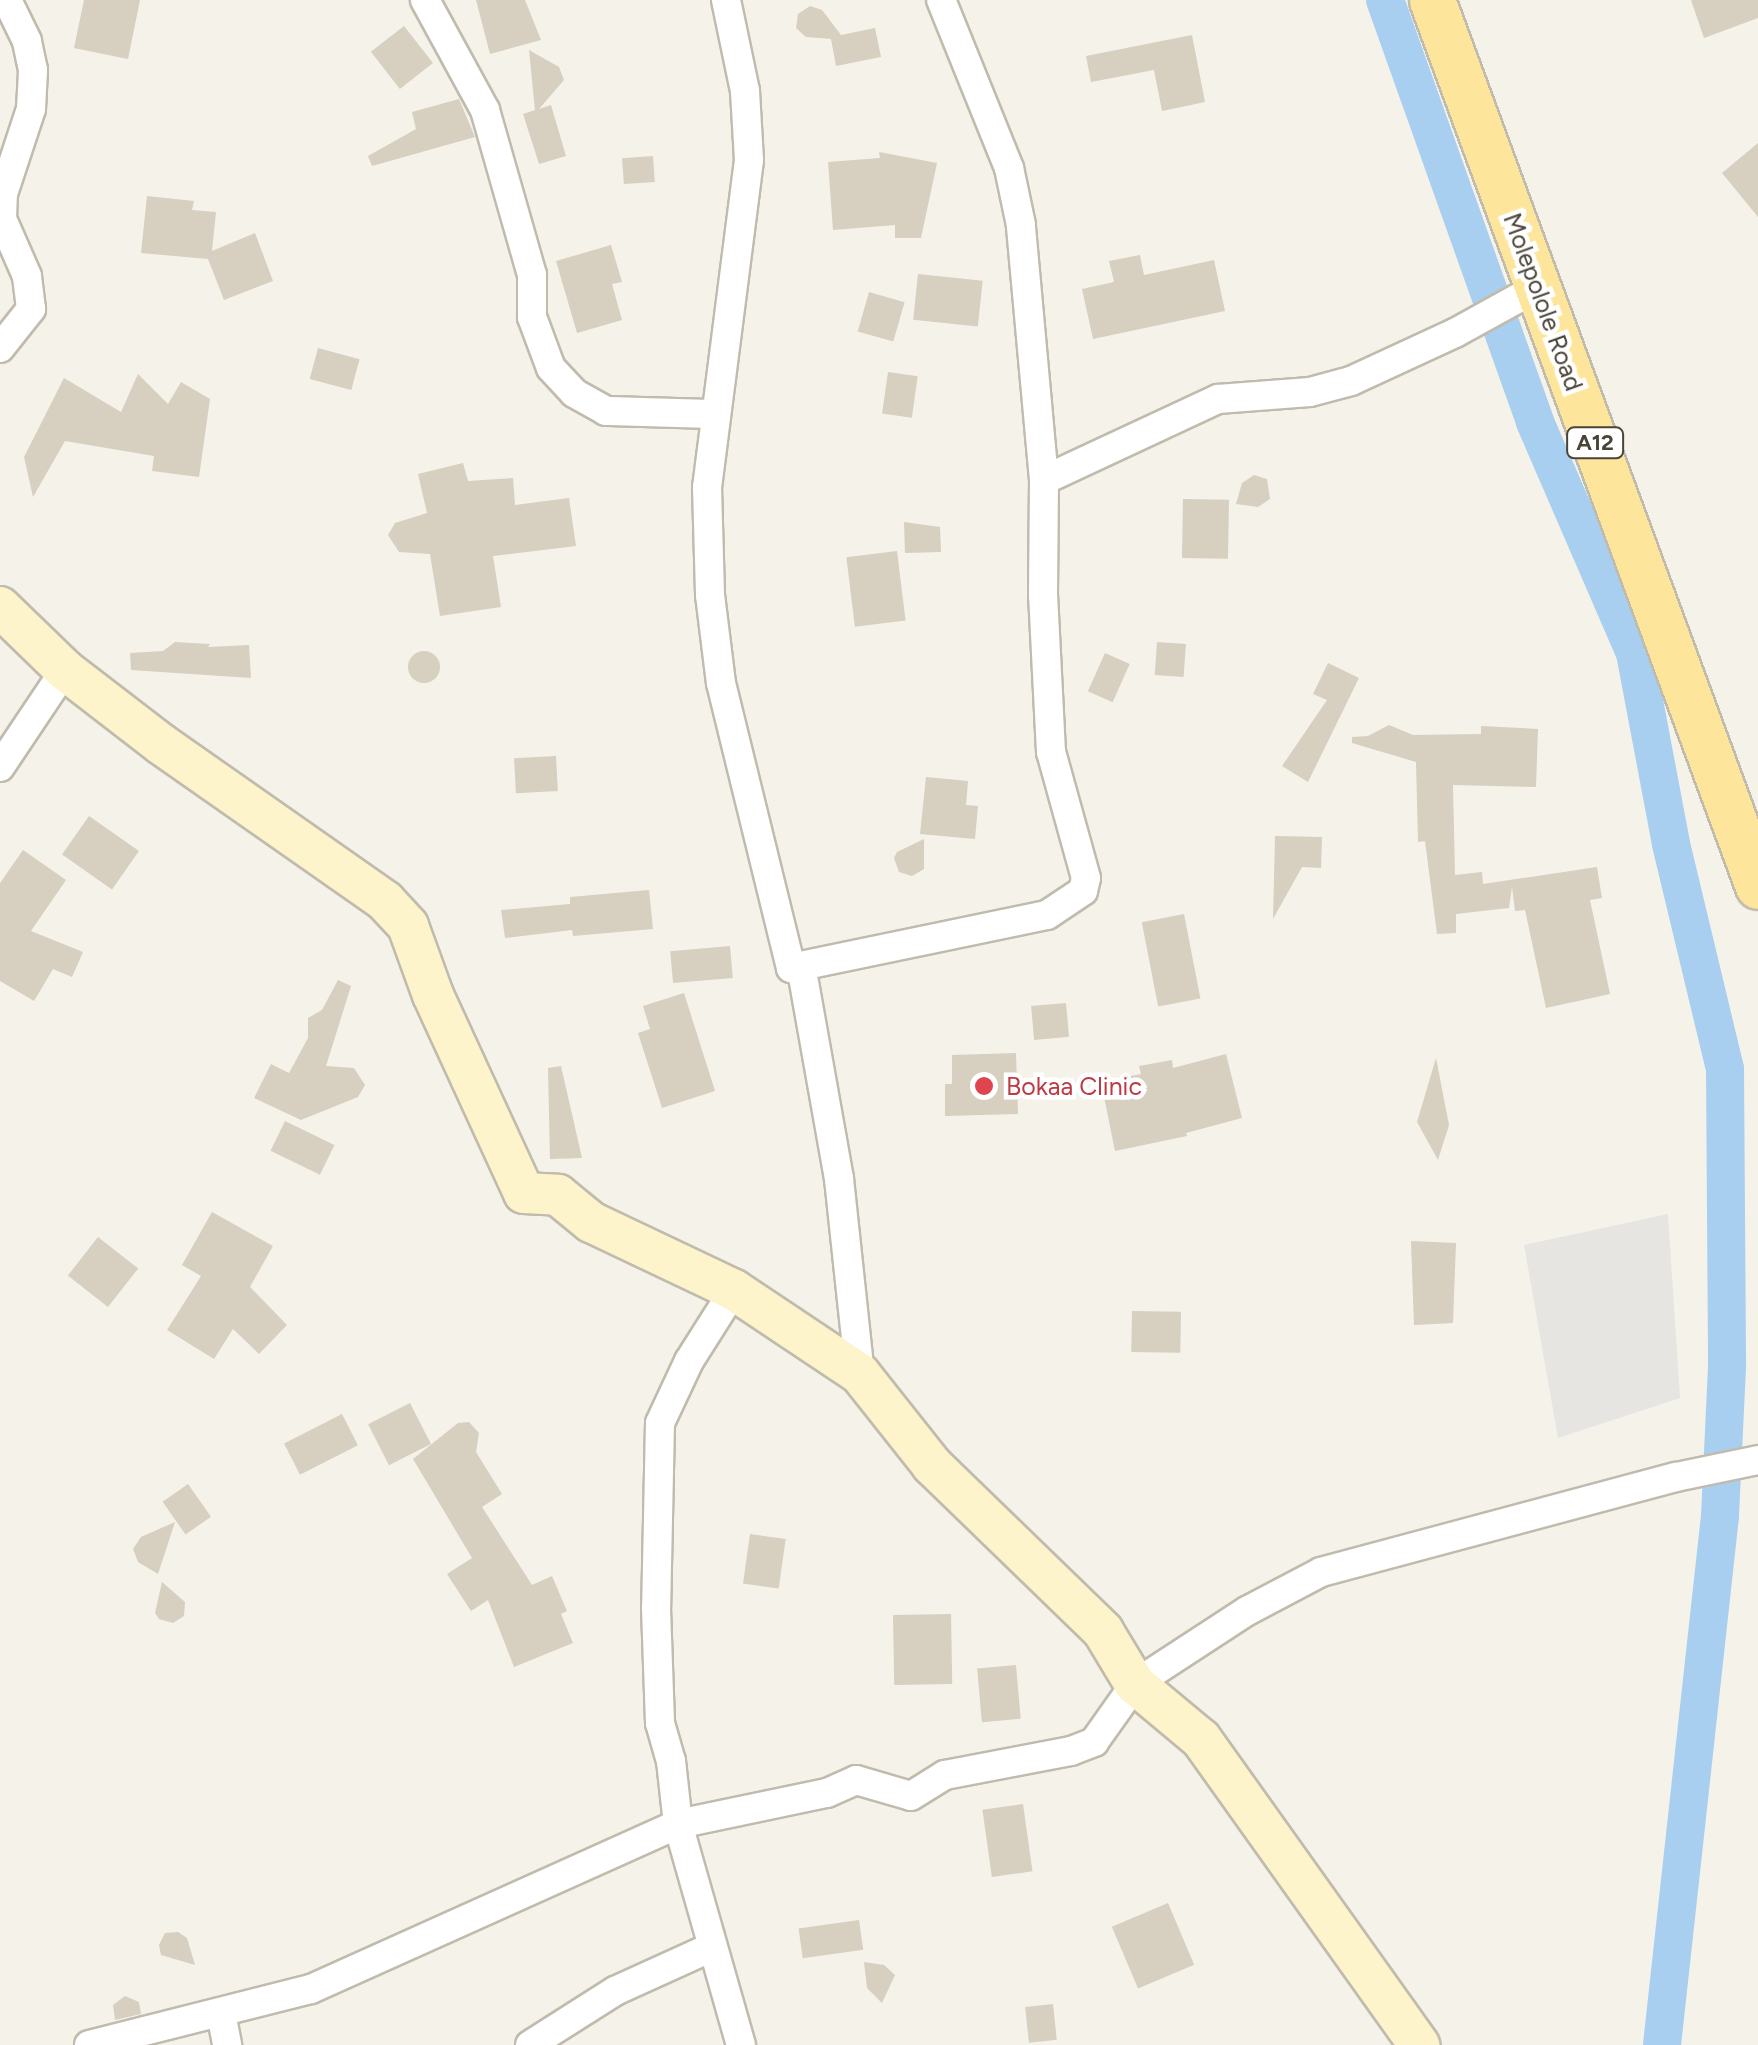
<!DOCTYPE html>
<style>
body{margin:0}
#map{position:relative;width:1758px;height:2045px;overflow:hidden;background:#f5f2ea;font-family:Figtree,sans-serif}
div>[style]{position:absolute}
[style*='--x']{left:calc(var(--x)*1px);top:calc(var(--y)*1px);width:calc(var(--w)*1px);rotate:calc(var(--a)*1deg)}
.parking>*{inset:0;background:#e7e5e2}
.canal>*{height:38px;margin:-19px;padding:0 19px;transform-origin:19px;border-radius:19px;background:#a8cff0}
.building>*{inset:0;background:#d7cfc0;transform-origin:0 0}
.round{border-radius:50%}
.roads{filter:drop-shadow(2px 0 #c1bbad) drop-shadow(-2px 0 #c1bbad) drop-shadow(0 2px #c1bbad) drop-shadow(0 -2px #c1bbad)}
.street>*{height:28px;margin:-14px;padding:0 14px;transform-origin:14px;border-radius:14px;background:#fff}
.secondary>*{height:40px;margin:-20px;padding:0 20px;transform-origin:20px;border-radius:20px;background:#fef4cb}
.primary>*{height:45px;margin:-22.5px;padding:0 22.5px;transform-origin:22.5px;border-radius:22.5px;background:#fde69b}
.dots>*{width:28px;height:28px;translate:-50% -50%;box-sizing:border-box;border:5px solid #fff;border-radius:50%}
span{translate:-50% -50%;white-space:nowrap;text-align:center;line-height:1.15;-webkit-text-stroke:9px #fff;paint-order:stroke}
.shield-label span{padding:2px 8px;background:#fff;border:2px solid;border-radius:8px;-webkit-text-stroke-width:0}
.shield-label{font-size:22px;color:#494338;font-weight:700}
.street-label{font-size:25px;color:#494338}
.health-label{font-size:25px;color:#be3a42}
.left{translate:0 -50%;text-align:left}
</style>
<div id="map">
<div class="parking">
<div style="clip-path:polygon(1668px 1214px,1680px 1398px,1558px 1438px,1524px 1245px)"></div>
</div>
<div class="canal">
<div style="--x:1385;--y:0;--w:448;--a:70.4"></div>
<div style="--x:1535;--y:422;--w:252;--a:66.6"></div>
<div style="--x:1635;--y:653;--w:194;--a:79.3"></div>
<div style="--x:1671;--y:844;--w:231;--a:76.5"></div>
<div style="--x:1725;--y:1069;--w:298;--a:89.6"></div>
<div style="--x:1727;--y:1367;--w:149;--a:92.7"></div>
<div style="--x:1720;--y:1516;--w:532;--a:96.26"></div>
</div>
<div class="building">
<div style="clip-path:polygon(84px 0,140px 0,128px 59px,74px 48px)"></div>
<div style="clip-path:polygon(476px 0,525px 0,541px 40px,490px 54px)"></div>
<div style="clip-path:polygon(1691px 0,1758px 0,1758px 18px,1704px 38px)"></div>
<div style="clip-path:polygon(810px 6px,822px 10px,841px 35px,875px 28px,881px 57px,836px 66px,831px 39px,806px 37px,796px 28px,798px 14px)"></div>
<div style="left:404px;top:26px;width:47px;height:42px;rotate:52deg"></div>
<div style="clip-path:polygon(1192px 35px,1205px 102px,1162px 111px,1154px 70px,1091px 82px,1086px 56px)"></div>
<div style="clip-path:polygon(529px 50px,559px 67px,564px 80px,539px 109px,551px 105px,566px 156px,539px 164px,523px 114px,535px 110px)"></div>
<div style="clip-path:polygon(459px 99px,475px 137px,372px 166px,368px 156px,416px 129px,412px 112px)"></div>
<div style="clip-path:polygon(1758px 143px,1758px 217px,1722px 173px)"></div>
<div style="clip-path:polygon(879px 152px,937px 163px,921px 238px,895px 238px,895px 225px,833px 230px,828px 162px,880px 158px)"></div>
<div style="left:653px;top:156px;width:26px;height:31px;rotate:86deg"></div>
<div style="clip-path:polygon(147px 196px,194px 201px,192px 210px,216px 212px,212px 251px,255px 233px,273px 281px,224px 300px,208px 259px,141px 253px)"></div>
<div style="clip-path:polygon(611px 245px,622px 282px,612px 284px,622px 320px,577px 333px,556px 261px)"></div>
<div style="clip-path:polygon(1140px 255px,1144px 275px,1214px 260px,1225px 311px,1093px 339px,1082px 289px,1114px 282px,1109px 261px)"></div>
<div style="left:918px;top:274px;width:65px;height:46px;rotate:6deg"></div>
<div style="left:869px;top:292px;width:37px;height:41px;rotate:16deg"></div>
<div style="left:318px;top:348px;width:43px;height:32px;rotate:15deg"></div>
<div style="left:888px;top:372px;width:30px;height:42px;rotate:8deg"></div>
<div style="clip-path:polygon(138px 374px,168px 404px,181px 382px,210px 399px,199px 477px,152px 471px,154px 456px,65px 441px,33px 497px,24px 457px,64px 378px,121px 412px)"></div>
<div style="clip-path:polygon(463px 463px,468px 481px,513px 478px,515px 505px,569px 498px,576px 546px,493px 556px,501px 607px,440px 616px,430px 554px,399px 552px,388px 535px,395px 523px,427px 513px,418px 474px)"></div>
<div style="clip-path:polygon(1254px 475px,1267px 479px,1270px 499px,1258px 507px,1236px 504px,1242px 483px)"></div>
<div style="left:1183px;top:499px;width:46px;height:59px;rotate:1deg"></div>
<div style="clip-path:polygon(904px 522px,940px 527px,941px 552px,905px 553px)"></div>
<div style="left:897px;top:551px;width:70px;height:51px;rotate:83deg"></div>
<div style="clip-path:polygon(175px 642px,210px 644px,208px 647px,249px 645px,251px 678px,131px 670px,130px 653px,163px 651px)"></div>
<div style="left:1157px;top:642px;width:29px;height:33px;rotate:4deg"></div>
<div class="round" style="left:408px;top:651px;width:32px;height:32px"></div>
<div style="left:1105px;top:653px;width:27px;height:42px;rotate:24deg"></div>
<div style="clip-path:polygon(1328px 663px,1359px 678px,1308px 782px,1282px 766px,1327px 700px,1313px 694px)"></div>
<div style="clip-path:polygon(1389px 725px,1413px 735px,1481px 734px,1481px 726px,1538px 729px,1536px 787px,1453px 785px,1455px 875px,1482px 872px,1483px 884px,1597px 867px,1602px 898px,1590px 900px,1610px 994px,1546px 1008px,1525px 910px,1515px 911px,1512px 887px,1509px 908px,1456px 914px,1456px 933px,1437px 934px,1425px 841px,1418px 842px,1416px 762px,1352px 743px,1352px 737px,1368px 736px)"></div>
<div style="left:556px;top:756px;width:35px;height:42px;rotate:87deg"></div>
<div style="clip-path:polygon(926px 777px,968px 781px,966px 805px,978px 806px,975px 839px,920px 834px)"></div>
<div style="left:89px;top:816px;width:61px;height:47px;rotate:35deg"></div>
<div style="clip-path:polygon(1275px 836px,1322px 837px,1321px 868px,1302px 867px,1273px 919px)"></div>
<div style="clip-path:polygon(924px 839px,924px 869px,912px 876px,899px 872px,894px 858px,897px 852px)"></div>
<div style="clip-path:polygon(23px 850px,66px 880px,31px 931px,83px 952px,72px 977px,53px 969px,34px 1001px,0 981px,0 883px)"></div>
<div style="clip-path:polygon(649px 890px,653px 929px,573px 936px,572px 930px,505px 938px,501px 910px,570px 904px,570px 897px)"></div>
<div style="left:1184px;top:914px;width:86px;height:43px;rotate:79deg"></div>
<div style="left:730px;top:946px;width:32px;height:60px;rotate:85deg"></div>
<div style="clip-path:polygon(338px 980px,351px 986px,326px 1066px,354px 1068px,365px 1085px,358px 1097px,301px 1120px,254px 1098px,271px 1064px,289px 1073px,308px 1038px,308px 1018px,322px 1010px)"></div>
<div style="clip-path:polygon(684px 993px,715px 1091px,662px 1108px,638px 1033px,650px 1029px,643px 1006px)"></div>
<div style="left:1066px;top:1003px;width:34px;height:35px;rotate:85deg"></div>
<div style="clip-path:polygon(1016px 1053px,1018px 1114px,945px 1116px,945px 1084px,952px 1084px,952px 1055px)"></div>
<div style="clip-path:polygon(1226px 1054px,1242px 1118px,1186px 1133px,1187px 1136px,1115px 1151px,1101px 1082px,1141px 1074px,1139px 1066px,1172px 1060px,1173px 1068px)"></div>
<div style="clip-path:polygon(1436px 1058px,1449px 1125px,1438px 1160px,1417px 1122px)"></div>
<div style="clip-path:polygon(561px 1066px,582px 1158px,550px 1159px,548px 1068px)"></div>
<div style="left:285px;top:1121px;width:55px;height:33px;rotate:26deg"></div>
<div style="clip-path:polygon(212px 1212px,273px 1246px,250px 1287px,287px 1325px,259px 1354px,233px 1329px,214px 1359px,167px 1330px,201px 1276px,182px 1265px)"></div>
<div style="left:98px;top:1237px;width:51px;height:49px;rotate:38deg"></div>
<div style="clip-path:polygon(1411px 1241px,1456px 1243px,1453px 1323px,1414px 1325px)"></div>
<div style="left:1132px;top:1311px;width:49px;height:41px;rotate:1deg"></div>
<div style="left:410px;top:1403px;width:46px;height:47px;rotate:63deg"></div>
<div style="left:342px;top:1414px;width:35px;height:65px;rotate:63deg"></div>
<div style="clip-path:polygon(469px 1422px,479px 1433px,476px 1452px,502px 1494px,482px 1507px,532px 1585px,552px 1576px,567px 1611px,561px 1614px,573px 1643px,514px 1667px,488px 1600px,471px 1611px,447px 1574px,472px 1558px,413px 1459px,458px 1423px)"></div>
<div style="left:188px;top:1484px;width:40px;height:31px;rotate:55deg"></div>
<div style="clip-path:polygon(175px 1522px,158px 1574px,138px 1562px,133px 1549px,141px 1537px)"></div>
<div style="left:750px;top:1534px;width:36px;height:50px;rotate:8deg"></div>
<div style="clip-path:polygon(162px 1582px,185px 1602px,184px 1616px,173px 1623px,159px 1619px,155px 1613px)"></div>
<div style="left:951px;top:1614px;width:70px;height:58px;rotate:89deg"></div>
<div style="left:1016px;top:1665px;width:54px;height:39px;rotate:85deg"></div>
<div style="left:1023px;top:1804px;width:68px;height:41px;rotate:82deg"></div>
<div style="left:1168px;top:1903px;width:67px;height:61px;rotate:67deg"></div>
<div style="left:859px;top:1920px;width:30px;height:61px;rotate:82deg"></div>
<div style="clip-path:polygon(178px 1932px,187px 1938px,195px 1965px,161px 1955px,159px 1945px,165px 1933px)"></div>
<div style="clip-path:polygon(864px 1962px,884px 1965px,895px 1975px,882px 2003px,867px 1988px)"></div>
<div style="clip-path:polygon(125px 1996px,139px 2002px,141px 2014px,115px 2020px,113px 2005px)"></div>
<div style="left:1053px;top:2004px;width:36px;height:28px;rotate:84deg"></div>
</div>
<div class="roads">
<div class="street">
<div style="--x:425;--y:0;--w:125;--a:61.4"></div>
<div style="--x:485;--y:110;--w:172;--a:74.1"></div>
<div style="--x:532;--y:275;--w:42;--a:90"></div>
<div style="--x:532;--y:317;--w:54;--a:69.6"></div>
<div style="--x:551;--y:368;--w:34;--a:47"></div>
<div style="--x:574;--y:393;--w:37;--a:29"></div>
<div style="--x:606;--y:411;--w:108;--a:1.6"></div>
<div style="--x:726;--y:0;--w:93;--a:78.2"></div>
<div style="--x:745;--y:91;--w:69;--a:86.7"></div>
<div style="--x:749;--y:160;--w:330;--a:97.3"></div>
<div style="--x:707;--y:487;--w:108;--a:88.4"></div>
<div style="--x:710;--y:595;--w:89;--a:82.9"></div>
<div style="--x:721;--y:683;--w:293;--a:76.2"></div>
<div style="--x:791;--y:968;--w:11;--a:15"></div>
<div style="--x:802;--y:971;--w:211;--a:79.9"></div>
<div style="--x:839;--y:1179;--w:196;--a:83.9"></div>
<div style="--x:0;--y:348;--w:50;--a:-51.5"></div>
<div style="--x:31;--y:309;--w:33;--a:-97"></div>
<div style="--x:27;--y:276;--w:62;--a:-113.7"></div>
<div style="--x:2;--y:219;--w:25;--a:-88"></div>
<div style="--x:3;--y:194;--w:89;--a:-71.8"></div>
<div style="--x:31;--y:109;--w:39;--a:-87"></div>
<div style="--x:33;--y:70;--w:30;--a:-102"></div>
<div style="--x:27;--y:41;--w:46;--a:-116"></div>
<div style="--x:1044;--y:480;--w:192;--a:-25"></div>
<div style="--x:1218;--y:399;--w:92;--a:-4.4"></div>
<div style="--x:1310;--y:392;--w:42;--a:-15"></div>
<div style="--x:1351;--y:381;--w:115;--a:-24.8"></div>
<div style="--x:1455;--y:333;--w:97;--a:-28.9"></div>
<div style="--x:0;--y:767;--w:117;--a:-56.2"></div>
<div style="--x:791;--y:968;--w:261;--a:-11.7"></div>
<div style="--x:1047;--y:915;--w:43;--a:-33.7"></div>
<div style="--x:1083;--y:891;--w:13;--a:-77"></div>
<div style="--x:1086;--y:878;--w:131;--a:-105.5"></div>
<div style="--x:1051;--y:752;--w:157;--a:-92.9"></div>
<div style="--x:1043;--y:595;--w:115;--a:-89.5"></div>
<div style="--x:1044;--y:480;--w:256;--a:-95.2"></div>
<div style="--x:1021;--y:225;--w:58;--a:-101.9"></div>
<div style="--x:1009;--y:168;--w:181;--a:-112"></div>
<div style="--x:734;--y:1290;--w:84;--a:122.4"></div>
<div style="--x:689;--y:1361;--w:68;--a:115.1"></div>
<div style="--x:660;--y:1423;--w:185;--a:91.2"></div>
<div style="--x:656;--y:1608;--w:115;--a:88"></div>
<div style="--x:660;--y:1723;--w:40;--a:74"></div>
<div style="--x:671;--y:1761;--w:63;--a:83.7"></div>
<div style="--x:678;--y:1824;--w:230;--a:74.1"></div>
<div style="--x:221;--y:2013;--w:33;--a:79"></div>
<div style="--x:89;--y:2045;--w:229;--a:-14.2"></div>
<div style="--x:311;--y:1989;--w:402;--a:-24.2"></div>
<div style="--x:678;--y:1824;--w:152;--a:-11.8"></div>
<div style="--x:827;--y:1793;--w:32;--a:-24"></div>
<div style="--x:856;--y:1780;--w:57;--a:16.2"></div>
<div style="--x:911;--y:1796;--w:40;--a:-32"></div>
<div style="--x:945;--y:1775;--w:128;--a:-10.8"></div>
<div style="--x:1071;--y:1751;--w:25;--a:-21"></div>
<div style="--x:1094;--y:1742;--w:71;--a:-54.7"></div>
<div style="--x:1135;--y:1684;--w:134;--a:-33.1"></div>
<div style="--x:1247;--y:1611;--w:84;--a:-27.8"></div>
<div style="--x:1321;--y:1572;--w:367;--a:-15"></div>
<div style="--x:1676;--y:1477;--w:84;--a:-11.7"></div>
<div style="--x:530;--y:2045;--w:101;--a:-32.4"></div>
<div style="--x:615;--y:1991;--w:104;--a:-24.4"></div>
</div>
<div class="secondary">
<div style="--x:0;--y:607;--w:91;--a:44.1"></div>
<div style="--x:65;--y:670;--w:121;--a:37.6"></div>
<div style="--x:161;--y:744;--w:274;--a:35"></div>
<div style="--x:385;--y:901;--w:34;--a:47"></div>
<div style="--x:408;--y:926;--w:73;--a:70.1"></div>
<div style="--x:433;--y:995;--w:218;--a:65.3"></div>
<div style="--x:524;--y:1193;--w:34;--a:3"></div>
<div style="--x:558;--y:1195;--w:43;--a:39.3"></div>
<div style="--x:591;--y:1222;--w:158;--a:25.4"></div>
<div style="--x:734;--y:1290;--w:151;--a:33.7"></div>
<div style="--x:860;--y:1374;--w:116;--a:51.6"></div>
<div style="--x:932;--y:1465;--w:238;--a:44.1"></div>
<div style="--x:1103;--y:1631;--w:62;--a:58.9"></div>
<div style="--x:1135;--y:1684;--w:86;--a:39.8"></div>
<div style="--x:1201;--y:1739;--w:376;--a:54.5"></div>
</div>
<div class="primary">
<div style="--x:1432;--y:0;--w:944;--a:69.8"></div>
</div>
</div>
<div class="dots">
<div style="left:984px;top:1086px;background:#e0444e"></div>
</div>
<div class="shield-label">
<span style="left:1595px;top:443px">A12</span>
</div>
<div class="street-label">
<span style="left:1543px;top:302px;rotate:70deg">Molepolole Road</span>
</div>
<div class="health-label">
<span class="left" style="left:1006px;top:1086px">Bokaa Clinic</span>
</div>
</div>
